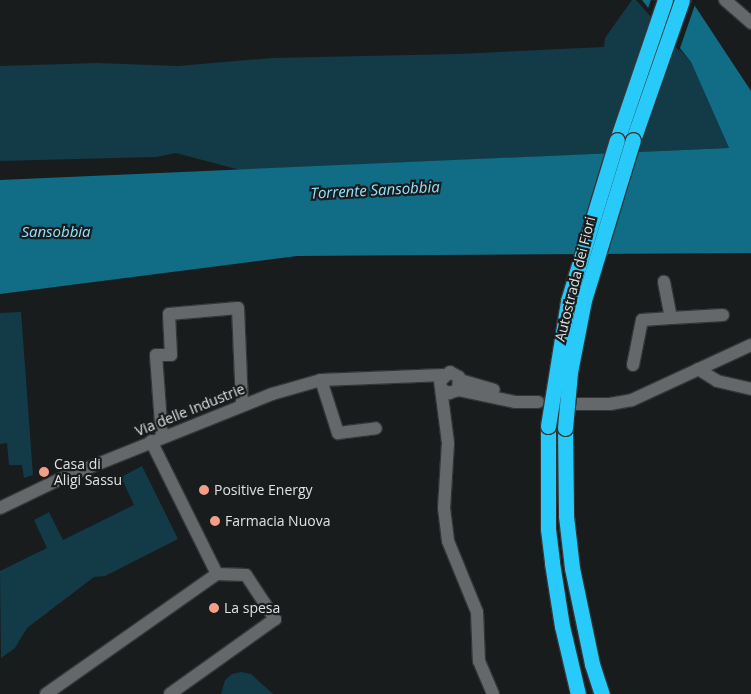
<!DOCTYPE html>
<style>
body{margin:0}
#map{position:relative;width:751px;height:694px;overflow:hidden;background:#191c1d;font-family:"Open Sans",sans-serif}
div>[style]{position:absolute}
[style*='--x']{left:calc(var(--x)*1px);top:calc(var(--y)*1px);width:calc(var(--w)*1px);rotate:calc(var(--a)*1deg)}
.green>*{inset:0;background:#133a47}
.water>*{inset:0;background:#116c86}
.pier>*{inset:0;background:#191c1d}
.roads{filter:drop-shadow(1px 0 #353637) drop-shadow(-1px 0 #353637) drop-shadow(0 1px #353637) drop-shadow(0 -1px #353637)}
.minor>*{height:12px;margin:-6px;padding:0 6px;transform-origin:6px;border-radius:6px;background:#65686a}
.highway>*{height:15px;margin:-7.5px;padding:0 7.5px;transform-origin:7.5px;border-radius:7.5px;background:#28caf9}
.bridges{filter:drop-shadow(1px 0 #353637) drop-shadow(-1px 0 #353637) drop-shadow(0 1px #353637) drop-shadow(0 -1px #353637)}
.highway-bridge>*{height:15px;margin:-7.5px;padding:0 7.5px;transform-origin:7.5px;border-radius:7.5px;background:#28caf9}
.dots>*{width:14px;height:14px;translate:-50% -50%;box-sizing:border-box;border:2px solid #191c1d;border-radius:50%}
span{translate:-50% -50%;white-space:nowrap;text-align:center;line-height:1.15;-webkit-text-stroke:4.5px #191c1d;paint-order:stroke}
.street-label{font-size:14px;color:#dfe1e2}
.poi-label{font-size:14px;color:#dfe1e2}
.left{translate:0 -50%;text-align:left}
.water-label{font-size:15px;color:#94e0fc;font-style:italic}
</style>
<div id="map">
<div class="green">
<div style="clip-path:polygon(632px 0,636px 0,691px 62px,729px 148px,240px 170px,176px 153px,156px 157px,0 161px,0 66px,97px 63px,178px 66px,272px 58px,458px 54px,604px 47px,605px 38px)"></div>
<div style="clip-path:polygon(21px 312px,33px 475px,24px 478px,22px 465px,9px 465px,7px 443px,0 444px,0 313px)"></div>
<div style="clip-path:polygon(142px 466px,178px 539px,105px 576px,94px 577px,27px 628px,15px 648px,1px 658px,0 571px,47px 548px,34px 520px,49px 512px,63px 540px,134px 505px,121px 477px)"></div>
<div style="clip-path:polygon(241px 672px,251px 674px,273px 694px,221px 694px,225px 680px,232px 674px)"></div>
</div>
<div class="water">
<div style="clip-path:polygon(642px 0,691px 0,751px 91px,751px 253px,297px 256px,0 294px,0 180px,729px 148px,691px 62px)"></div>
</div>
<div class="pier">
<div style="clip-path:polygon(651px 0,696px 2px,679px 51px,647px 11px)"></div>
</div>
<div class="roads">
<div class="minor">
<div style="--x:725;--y:0;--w:35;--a:41"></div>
<div style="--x:671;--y:318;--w:52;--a:-3.3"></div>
<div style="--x:633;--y:365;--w:46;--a:-78.7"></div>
<div style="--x:642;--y:320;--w:29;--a:-4"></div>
<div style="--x:671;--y:318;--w:37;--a:-101"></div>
<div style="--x:698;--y:369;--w:22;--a:32"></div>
<div style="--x:717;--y:381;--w:35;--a:13"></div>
<div style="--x:321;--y:380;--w:56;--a:72.2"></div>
<div style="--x:338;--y:433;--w:38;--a:-7"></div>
<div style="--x:460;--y:380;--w:35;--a:16"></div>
<div style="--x:443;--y:390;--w:7;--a:27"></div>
<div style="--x:449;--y:393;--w:9;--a:-18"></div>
<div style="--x:458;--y:390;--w:13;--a:-86"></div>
<div style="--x:459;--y:377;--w:10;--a:-151"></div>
<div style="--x:450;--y:372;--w:13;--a:138"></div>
<div style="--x:440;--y:381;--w:63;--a:82.6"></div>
<div style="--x:448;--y:443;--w:65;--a:93.5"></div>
<div style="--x:444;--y:508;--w:33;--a:83"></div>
<div style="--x:448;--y:541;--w:77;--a:67.8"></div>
<div style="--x:477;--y:612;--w:49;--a:87.7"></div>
<div style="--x:479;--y:661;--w:36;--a:67"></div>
<div style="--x:458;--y:390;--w:58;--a:11.9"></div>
<div style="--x:515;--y:402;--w:23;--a:0"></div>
<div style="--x:576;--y:404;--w:34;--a:0"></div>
<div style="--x:610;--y:404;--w:22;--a:-10"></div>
<div style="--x:632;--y:400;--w:131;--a:-24.8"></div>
<div style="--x:162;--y:437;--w:82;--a:-94.2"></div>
<div style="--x:156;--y:355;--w:15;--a:0"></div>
<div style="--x:171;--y:355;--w:41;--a:-92.8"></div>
<div style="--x:169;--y:314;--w:69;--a:-5"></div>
<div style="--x:238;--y:308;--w:97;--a:87.6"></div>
<div style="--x:151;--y:441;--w:148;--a:63.6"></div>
<div style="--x:217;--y:574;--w:29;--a:2"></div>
<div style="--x:246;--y:575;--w:53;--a:56.6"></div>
<div style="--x:275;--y:619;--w:129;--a:144.5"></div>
<div style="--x:0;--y:508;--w:64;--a:-25.8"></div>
<div style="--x:58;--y:480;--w:231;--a:-21.9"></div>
<div style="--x:272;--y:394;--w:51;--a:-15.9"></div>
<div style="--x:321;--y:380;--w:122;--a:-2.3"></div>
<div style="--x:46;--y:694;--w:209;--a:-35.1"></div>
</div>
<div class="highway">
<div style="--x:617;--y:140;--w:148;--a:-71.1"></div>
<div style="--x:633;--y:140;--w:148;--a:-70.7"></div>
<div style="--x:548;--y:426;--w:103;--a:90"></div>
<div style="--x:548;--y:529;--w:34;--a:83"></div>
<div style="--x:552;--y:563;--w:64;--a:81"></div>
<div style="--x:562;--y:626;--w:70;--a:76.8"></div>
<div style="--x:565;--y:428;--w:88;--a:89.3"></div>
<div style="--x:566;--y:516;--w:52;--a:83.4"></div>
<div style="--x:572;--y:568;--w:98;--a:78.2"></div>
<div style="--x:592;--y:664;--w:32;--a:72"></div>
</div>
</div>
<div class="bridges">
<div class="highway-bridge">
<div style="--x:548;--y:426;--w:127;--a:-80.9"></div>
<div style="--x:568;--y:301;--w:168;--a:-73.1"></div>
<div style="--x:565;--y:428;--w:56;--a:-84.9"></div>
<div style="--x:570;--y:372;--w:73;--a:-79"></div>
<div style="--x:584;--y:300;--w:167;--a:-73"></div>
</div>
</div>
<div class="dots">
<div style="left:44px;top:472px;background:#f49e87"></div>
<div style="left:204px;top:490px;background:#f49e87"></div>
<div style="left:215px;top:521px;background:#f49e87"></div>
<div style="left:214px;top:608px;background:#f49e87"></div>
</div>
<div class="street-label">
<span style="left:575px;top:279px;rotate:-76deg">Autostrada dei Fiori</span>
<span style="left:190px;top:410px;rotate:-22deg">Via delle Industrie</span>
</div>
<div class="poi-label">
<span class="left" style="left:54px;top:472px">Casa di<br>Aligi Sassu</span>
<span class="left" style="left:214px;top:490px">Positive Energy</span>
<span class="left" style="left:225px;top:521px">Farmacia Nuova</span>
<span class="left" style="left:224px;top:608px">La spesa</span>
</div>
<div class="water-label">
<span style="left:375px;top:190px;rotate:-3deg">Torrente Sansobbia</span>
<span style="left:56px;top:232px">Sansobbia</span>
</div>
</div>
